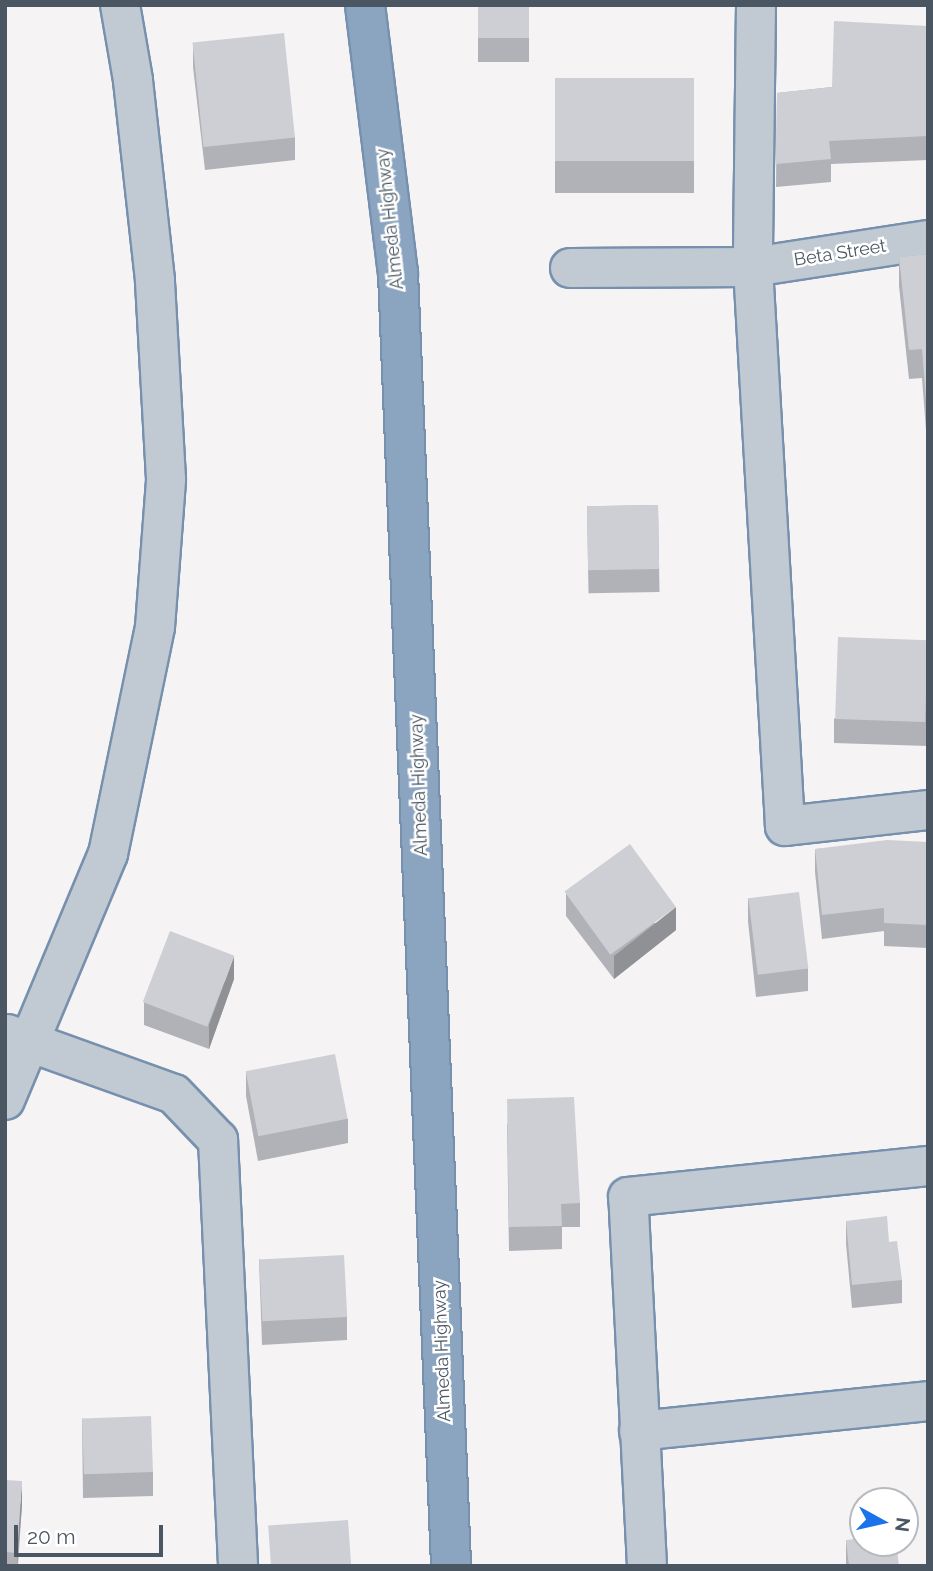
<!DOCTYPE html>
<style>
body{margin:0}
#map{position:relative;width:933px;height:1571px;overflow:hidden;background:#f5f3f3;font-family:Raleway,sans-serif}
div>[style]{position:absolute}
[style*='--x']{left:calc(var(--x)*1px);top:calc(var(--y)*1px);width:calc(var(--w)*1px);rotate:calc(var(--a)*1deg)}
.roads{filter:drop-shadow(2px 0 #7690ad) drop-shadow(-2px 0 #7690ad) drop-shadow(0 2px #7690ad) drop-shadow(0 -2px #7690ad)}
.minor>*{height:38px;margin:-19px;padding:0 19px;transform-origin:19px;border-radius:19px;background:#c1cad2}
.highway>*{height:38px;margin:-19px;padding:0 19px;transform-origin:19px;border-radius:19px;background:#8ba5c1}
.wall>*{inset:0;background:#b0b2b7;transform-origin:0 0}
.shaded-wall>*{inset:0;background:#909195}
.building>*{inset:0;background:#cdcfd5;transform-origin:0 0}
span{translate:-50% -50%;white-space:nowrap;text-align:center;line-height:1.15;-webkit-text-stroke:5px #fff;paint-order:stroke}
.street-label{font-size:18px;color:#4a5661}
.frame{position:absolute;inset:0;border:7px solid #4a5661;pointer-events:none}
.north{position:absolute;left:849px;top:1487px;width:70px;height:70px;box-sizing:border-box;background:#fff;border:2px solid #b7bbc0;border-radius:50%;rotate:98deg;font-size:19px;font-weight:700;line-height:28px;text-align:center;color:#4a5661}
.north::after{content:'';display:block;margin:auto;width:24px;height:32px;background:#1a73e8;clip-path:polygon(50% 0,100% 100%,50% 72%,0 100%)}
.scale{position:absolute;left:14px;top:1525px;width:149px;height:32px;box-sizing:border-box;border:4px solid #4a5661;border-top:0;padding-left:9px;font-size:21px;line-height:24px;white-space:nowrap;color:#4a5661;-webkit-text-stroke:5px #fff;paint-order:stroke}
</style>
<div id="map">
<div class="roads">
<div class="minor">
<div style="--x:756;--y:5;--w:262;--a:90.7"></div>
<div style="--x:753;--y:267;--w:560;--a:86.72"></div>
<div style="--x:785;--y:826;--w:144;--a:-6.4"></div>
<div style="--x:570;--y:268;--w:183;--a:-0.3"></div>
<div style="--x:753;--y:267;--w:177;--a:-8.8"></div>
<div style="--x:7;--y:1034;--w:177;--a:19.8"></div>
<div style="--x:174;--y:1094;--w:64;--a:46.3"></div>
<div style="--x:218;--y:1140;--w:426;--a:87.3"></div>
<div style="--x:5;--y:1100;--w:267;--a:-67.3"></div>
<div style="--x:108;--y:854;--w:232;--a:-78.3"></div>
<div style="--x:155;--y:627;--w:148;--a:-85.7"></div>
<div style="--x:166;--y:479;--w:199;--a:-93.2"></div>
<div style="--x:155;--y:280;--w:201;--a:-96.3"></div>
<div style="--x:133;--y:80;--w:76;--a:-99.8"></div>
<div style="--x:639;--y:1431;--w:291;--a:-5.9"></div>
<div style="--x:647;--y:1566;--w:369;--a:-92.9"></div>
<div style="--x:628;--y:1197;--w:302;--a:-5.9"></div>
</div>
<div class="highway">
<div style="--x:365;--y:5;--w:270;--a:83"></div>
<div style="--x:398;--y:273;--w:1294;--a:87.65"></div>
</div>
</div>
<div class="wall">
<div style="left:478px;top:5px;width:51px;height:57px"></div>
<div style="clip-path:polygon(928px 26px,928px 160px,831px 164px,831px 182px,776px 187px,777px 93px,832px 87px)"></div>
<div style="clip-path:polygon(193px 44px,295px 137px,295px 160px,205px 170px,193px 67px)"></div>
<div style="left:555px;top:78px;width:139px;height:115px"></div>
<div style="clip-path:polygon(928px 254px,928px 456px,922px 378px,909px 379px,899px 286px,899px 257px)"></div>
<div style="left:658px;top:505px;width:87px;height:71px;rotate:89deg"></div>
<div style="clip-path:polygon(928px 640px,928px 746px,834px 743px,834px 719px)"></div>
<div style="clip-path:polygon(928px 842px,928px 948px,884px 946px,884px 931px,822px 939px,815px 872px,815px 849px)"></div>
<div style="clip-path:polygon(566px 893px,676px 930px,614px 979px,566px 916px)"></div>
<div style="clip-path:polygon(748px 898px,808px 968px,808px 991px,756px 997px,748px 921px)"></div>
<div style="clip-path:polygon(234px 979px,209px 1049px,144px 1025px,144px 1002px)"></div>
<div style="clip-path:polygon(246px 1073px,348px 1119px,348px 1143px,258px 1161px,246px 1096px)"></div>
<div style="clip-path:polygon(507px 1123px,580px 1203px,580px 1227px,562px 1227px,562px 1249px,509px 1251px)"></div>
<div style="clip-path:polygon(846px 1221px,902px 1280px,902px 1303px,852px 1308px,846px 1244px)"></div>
<div style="clip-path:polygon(259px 1259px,347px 1317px,347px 1340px,262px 1345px)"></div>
<div style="clip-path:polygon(82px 1418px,153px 1472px,153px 1496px,83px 1498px)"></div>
<div style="clip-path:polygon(5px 1480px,22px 1505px,18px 1566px,5px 1566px)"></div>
<div style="clip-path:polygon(846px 1540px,899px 1566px,846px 1566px)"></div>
</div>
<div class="shaded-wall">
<div style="clip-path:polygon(676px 907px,676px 930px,614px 979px,614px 956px)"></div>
<div style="clip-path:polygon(234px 956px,234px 979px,209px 1049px,209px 1025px)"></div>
<div style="clip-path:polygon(22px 1481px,22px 1505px,17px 1566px,17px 1553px)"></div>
</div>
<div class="building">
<div style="left:478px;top:5px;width:51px;height:33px"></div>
<div style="clip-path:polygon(834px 21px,928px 26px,928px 136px,829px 141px,831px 159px,776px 164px,777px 93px,832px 87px)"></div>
<div style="left:284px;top:33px;width:105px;height:92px;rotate:84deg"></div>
<div style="left:555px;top:78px;width:139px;height:83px"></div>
<div style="clip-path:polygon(928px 254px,928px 426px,922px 349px,909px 350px,899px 257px)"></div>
<div style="left:658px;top:505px;width:64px;height:71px;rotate:89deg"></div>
<div style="left:838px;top:637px;width:90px;height:82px;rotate:2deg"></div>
<div style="clip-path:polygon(887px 840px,928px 842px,928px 925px,884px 923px,884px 908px,822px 915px,815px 849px)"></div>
<div style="left:630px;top:844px;width:78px;height:81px;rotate:54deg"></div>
<div style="left:799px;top:892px;width:77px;height:51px;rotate:83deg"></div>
<div style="left:170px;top:931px;width:69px;height:76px;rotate:21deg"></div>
<div style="left:335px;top:1054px;width:66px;height:91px;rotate:79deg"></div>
<div style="clip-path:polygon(574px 1097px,580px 1203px,561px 1204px,562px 1226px,509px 1227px,507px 1099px)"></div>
<div style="clip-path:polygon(887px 1216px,889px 1242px,897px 1241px,902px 1280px,852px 1285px,846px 1221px)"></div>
<div style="left:344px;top:1255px;width:62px;height:85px;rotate:87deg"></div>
<div style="left:151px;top:1416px;width:56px;height:69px;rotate:88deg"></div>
<div style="clip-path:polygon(5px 1480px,22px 1481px,17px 1553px,5px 1552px)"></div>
<div style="left:348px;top:1520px;width:46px;height:80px;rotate:86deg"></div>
<div style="clip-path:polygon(863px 1538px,863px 1543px,896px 1543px,899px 1566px,849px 1566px,846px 1540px)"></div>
</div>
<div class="street-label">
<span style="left:390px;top:219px;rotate:-96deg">Almeda Highway</span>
<span style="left:840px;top:253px;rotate:-9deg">Beta Street</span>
<span style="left:419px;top:785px;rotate:-92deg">Almeda Highway</span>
<span style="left:442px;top:1351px;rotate:-92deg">Almeda Highway</span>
</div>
<div class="frame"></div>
<div class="north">N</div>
<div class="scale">20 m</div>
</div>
